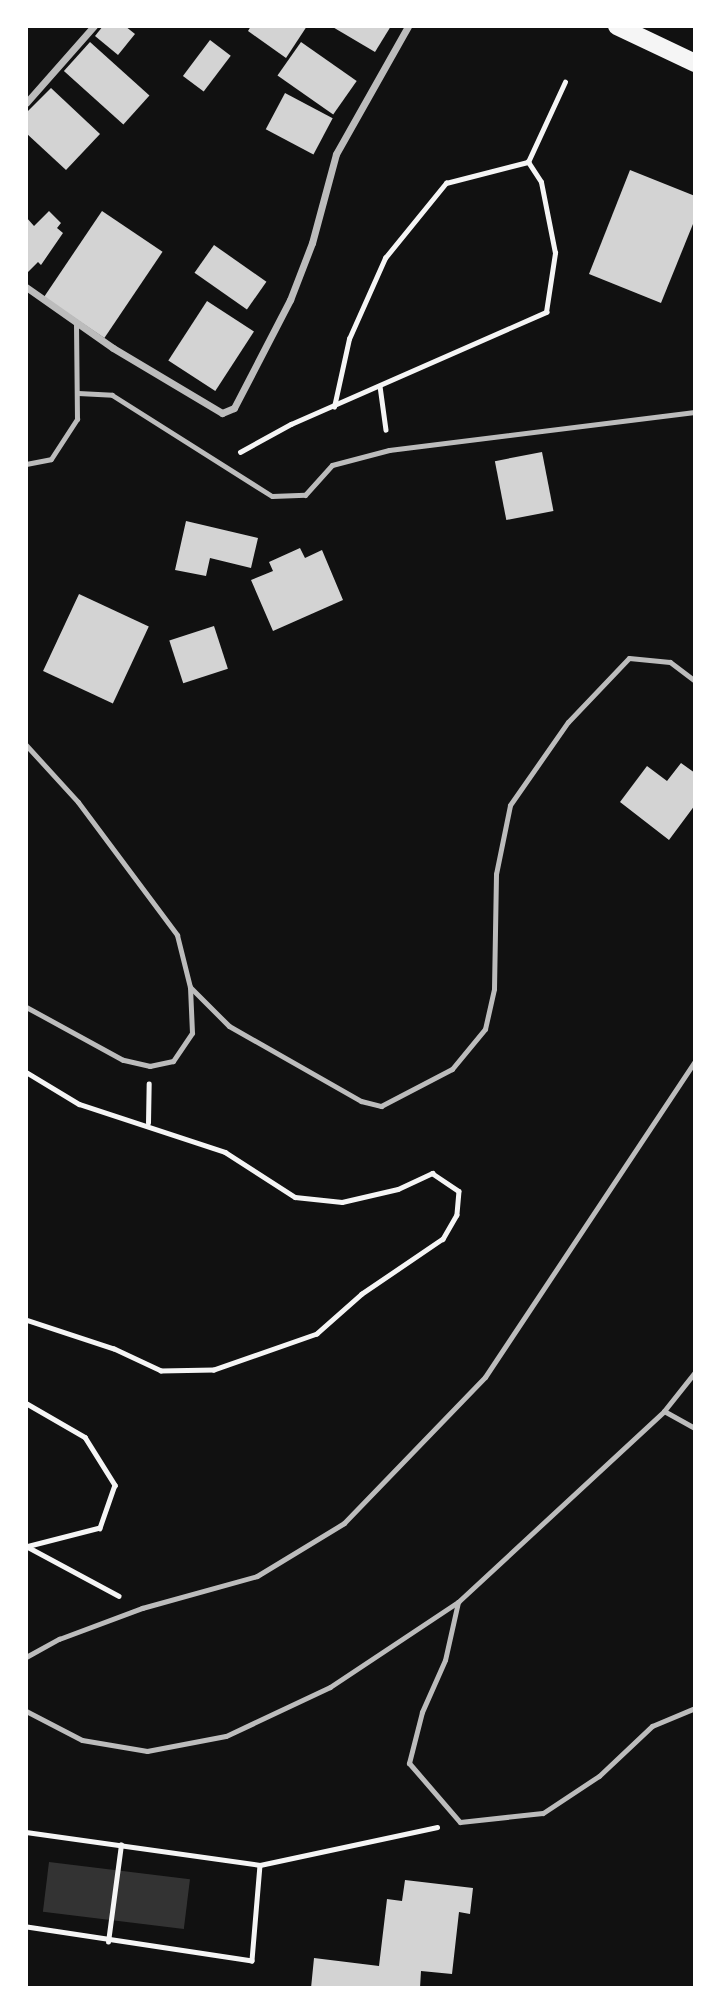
<!DOCTYPE html>
<style>
body{margin:0}
#map{position:relative;width:721px;height:2014px;overflow:hidden;background:#111;font-family:"Sofia Sans Condensed",sans-serif}
div>[style]{position:absolute}
[style*='--x']{left:calc(var(--x)*1px);top:calc(var(--y)*1px);width:calc(var(--w)*1px);rotate:calc(var(--a)*1deg)}
.water>*{inset:0;background:#333;transform-origin:0 0}
.building>*{inset:0;background:#d3d3d3;transform-origin:0 0}
.path>*{height:4.5px;margin:-2.25px;padding:0 2.25px;transform-origin:2.25px;border-radius:2.25px;background:#f5f5f5}
.service>*{height:5px;margin:-2.5px;padding:0 2.5px;transform-origin:2.5px;border-radius:2.5px;background:#bcbcbc}
.minor>*{height:7px;margin:-3.5px;padding:0 3.5px;transform-origin:3.5px;border-radius:3.5px;background:#bcbcbc}
.primary>*{height:18px;margin:-9px;padding:0 9px;transform-origin:9px;border-radius:9px;background:#f5f5f5}
span{translate:-50% -50%;white-space:nowrap;text-align:center;line-height:1.15;-webkit-text-stroke:5px #fff;paint-order:stroke}
.frame{position:absolute;inset:0;border:28px solid #fff;pointer-events:none}
</style>
<div id="map">
<div class="water">
<div style="left:49px;top:1862px;width:142px;height:50px;rotate:7deg"></div>
</div>
<div class="building">
<div style="clip-path:polygon(103px 26px,125px 26px,135px 34px,118px 55px,95px 36px)"></div>
<div style="clip-path:polygon(251px 26px,307px 26px,286px 58px,248px 31px)"></div>
<div style="clip-path:polygon(331px 26px,391px 26px,375px 52px)"></div>
<div style="left:210px;top:40px;width:26px;height:45px;rotate:37deg"></div>
<div style="left:90px;top:42px;width:80px;height:39px;rotate:42deg"></div>
<div style="left:301px;top:42px;width:68px;height:41px;rotate:35deg"></div>
<div style="clip-path:polygon(51px 88px,100px 134px,66px 170px,26px 133px,26px 113px)"></div>
<div style="left:285px;top:93px;width:54px;height:41px;rotate:28deg"></div>
<div style="clip-path:polygon(630px 170px,695px 196px,695px 219px,661px 303px,589px 274px)"></div>
<div style="clip-path:polygon(49px 211px,61px 223px,57px 228px,63px 233px,41px 265px,38px 262px,26px 274px,26px 217px,34px 226px)"></div>
<div style="left:102px;top:211px;width:73px;height:104px;rotate:34deg"></div>
<div style="left:214px;top:245px;width:64px;height:34px;rotate:35deg"></div>
<div style="left:207px;top:301px;width:56px;height:71px;rotate:33deg"></div>
<div style="left:542px;top:452px;width:60px;height:48px;rotate:79deg"></div>
<div style="clip-path:polygon(186px 521px,258px 538px,251px 568px,210px 558px,206px 576px,175px 570px)"></div>
<div style="clip-path:polygon(300px 548px,305px 558px,322px 550px,343px 600px,273px 631px,251px 580px,273px 571px,269px 562px)"></div>
<div style="left:79px;top:594px;width:77px;height:85px;rotate:25deg"></div>
<div style="left:214px;top:626px;width:45px;height:47px;rotate:72deg"></div>
<div style="clip-path:polygon(681px 763px,695px 773px,695px 805px,669px 840px,620px 802px,647px 766px,667px 781px)"></div>
<div style="clip-path:polygon(405px 1880px,473px 1888px,470px 1914px,459px 1912px,452px 1974px,421px 1971px,420px 1988px,311px 1988px,314px 1958px,379px 1966px,387px 1899px,402px 1901px)"></div>
</div>
<div class="path">
<div style="--x:528;--y:162;--w:88;--a:-65.2"></div>
<div style="--x:380;--y:386;--w:44;--a:82.2"></div>
<div style="--x:334;--y:407;--w:70;--a:-77.6"></div>
<div style="--x:349;--y:339;--w:89;--a:-66"></div>
<div style="--x:385;--y:258;--w:97;--a:-50.9"></div>
<div style="--x:446;--y:183;--w:85;--a:-14.4"></div>
<div style="--x:240;--y:452;--w:58;--a:-28.8"></div>
<div style="--x:291;--y:424;--w:279;--a:-23.7"></div>
<div style="--x:546;--y:312;--w:60;--a:-81.3"></div>
<div style="--x:555;--y:253;--w:72;--a:-101.2"></div>
<div style="--x:541;--y:182;--w:24;--a:-123"></div>
<div style="--x:26;--y:1072;--w:62;--a:31.1"></div>
<div style="--x:79;--y:1104;--w:154;--a:18.2"></div>
<div style="--x:225;--y:1152;--w:83;--a:32.7"></div>
<div style="--x:295;--y:1197;--w:47;--a:6.1"></div>
<div style="--x:342;--y:1202;--w:57;--a:-13.1"></div>
<div style="--x:398;--y:1189;--w:38;--a:-25"></div>
<div style="--x:432;--y:1173;--w:32;--a:34"></div>
<div style="--x:459;--y:1191;--w:24;--a:95"></div>
<div style="--x:457;--y:1215;--w:28;--a:120"></div>
<div style="--x:443;--y:1239;--w:98;--a:145.8"></div>
<div style="--x:362;--y:1294;--w:60;--a:138.4"></div>
<div style="--x:317;--y:1334;--w:109;--a:160.7"></div>
<div style="--x:214;--y:1370;--w:53;--a:178.9"></div>
<div style="--x:161;--y:1371;--w:52;--a:-154.9"></div>
<div style="--x:114;--y:1349;--w:93;--a:-161.8"></div>
<div style="--x:148;--y:1123;--w:39;--a:-89"></div>
<div style="--x:26;--y:1403;--w:68;--a:30"></div>
<div style="--x:85;--y:1437;--w:57;--a:58"></div>
<div style="--x:115;--y:1485;--w:46;--a:109.2"></div>
<div style="--x:100;--y:1528;--w:76;--a:165.6"></div>
<div style="--x:28;--y:1547;--w:103;--a:28.3"></div>
<div style="--x:26;--y:1832;--w:236;--a:8"></div>
<div style="--x:260;--y:1865;--w:96;--a:94.8"></div>
<div style="--x:252;--y:1961;--w:229;--a:-171.4"></div>
<div style="--x:260;--y:1865;--w:181;--a:-12.1"></div>
<div style="--x:108;--y:1942;--w:98;--a:-82.4"></div>
</div>
<div class="service">
<div style="--x:78;--y:393;--w:34;--a:3"></div>
<div style="--x:112;--y:395;--w:189;--a:32.3"></div>
<div style="--x:272;--y:496;--w:33;--a:-2"></div>
<div style="--x:305;--y:495;--w:40;--a:-48"></div>
<div style="--x:332;--y:465;--w:59;--a:-14.7"></div>
<div style="--x:389;--y:450;--w:308;--a:-7.1"></div>
<div style="--x:26;--y:464;--w:25;--a:-11"></div>
<div style="--x:51;--y:459;--w:48;--a:-57"></div>
<div style="--x:77;--y:419;--w:96;--a:-90.6"></div>
<div style="--x:26;--y:745;--w:77;--a:47.6"></div>
<div style="--x:78;--y:802;--w:166;--a:53.3"></div>
<div style="--x:177;--y:935;--w:54;--a:76"></div>
<div style="--x:190;--y:987;--w:46;--a:87.5"></div>
<div style="--x:192;--y:1033;--w:34;--a:124"></div>
<div style="--x:173;--y:1061;--w:24;--a:168"></div>
<div style="--x:150;--y:1066;--w:28;--a:-167"></div>
<div style="--x:123;--y:1060;--w:111;--a:-151.3"></div>
<div style="--x:190;--y:987;--w:55;--a:45"></div>
<div style="--x:229;--y:1026;--w:152;--a:29.6"></div>
<div style="--x:361;--y:1101;--w:21;--a:14"></div>
<div style="--x:381;--y:1106;--w:80;--a:-27.5"></div>
<div style="--x:452;--y:1069;--w:52;--a:-50.5"></div>
<div style="--x:485;--y:1029;--w:41;--a:-77.3"></div>
<div style="--x:494;--y:989;--w:115;--a:-89"></div>
<div style="--x:496;--y:874;--w:70;--a:-78.5"></div>
<div style="--x:510;--y:805;--w:101;--a:-55.1"></div>
<div style="--x:568;--y:722;--w:88;--a:-46.4"></div>
<div style="--x:629;--y:658;--w:41;--a:5.6"></div>
<div style="--x:670;--y:662;--w:31;--a:37"></div>
<div style="--x:664;--y:1411;--w:35;--a:29"></div>
<div style="--x:458;--y:1602;--w:59;--a:102.6"></div>
<div style="--x:445;--y:1660;--w:57;--a:113.9"></div>
<div style="--x:422;--y:1712;--w:53;--a:104.3"></div>
<div style="--x:409;--y:1763;--w:78;--a:49.2"></div>
<div style="--x:460;--y:1822;--w:83;--a:-6.2"></div>
<div style="--x:543;--y:1813;--w:67;--a:-33.5"></div>
<div style="--x:599;--y:1776;--w:73;--a:-43.3"></div>
<div style="--x:652;--y:1726;--w:47;--a:-22.7"></div>
<div style="--x:26;--y:1657;--w:38;--a:-29"></div>
<div style="--x:59;--y:1639;--w:89;--a:-20.5"></div>
<div style="--x:142;--y:1608;--w:119;--a:-15.5"></div>
<div style="--x:257;--y:1576;--w:102;--a:-31.3"></div>
<div style="--x:344;--y:1523;--w:203;--a:-46"></div>
<div style="--x:485;--y:1377;--w:379;--a:-56.4"></div>
<div style="--x:26;--y:1711;--w:63;--a:27.4"></div>
<div style="--x:82;--y:1740;--w:66;--a:9.6"></div>
<div style="--x:147;--y:1751;--w:80;--a:-10.8"></div>
<div style="--x:226;--y:1736;--w:115;--a:-25.2"></div>
<div style="--x:330;--y:1687;--w:154;--a:-33.6"></div>
<div style="--x:458;--y:1602;--w:281;--a:-42.8"></div>
<div style="--x:664;--y:1411;--w:50;--a:-51.5"></div>
</div>
<div class="minor">
<div style="--x:26;--y:103;--w:103;--a:-48.6"></div>
<div style="--x:26;--y:287;--w:106;--a:35"></div>
<div style="--x:113;--y:348;--w:127;--a:30.8"></div>
<div style="--x:222;--y:413;--w:13;--a:-23"></div>
<div style="--x:234;--y:408;--w:122;--a:-62.6"></div>
<div style="--x:290;--y:300;--w:61;--a:-68.9"></div>
<div style="--x:312;--y:243;--w:92;--a:-74.9"></div>
<div style="--x:336;--y:154;--w:147;--a:-60.6"></div>
</div>
<div class="primary">
<div style="--x:617;--y:26;--w:86;--a:25.4"></div>
</div>
<div class="frame"></div>
</div>
